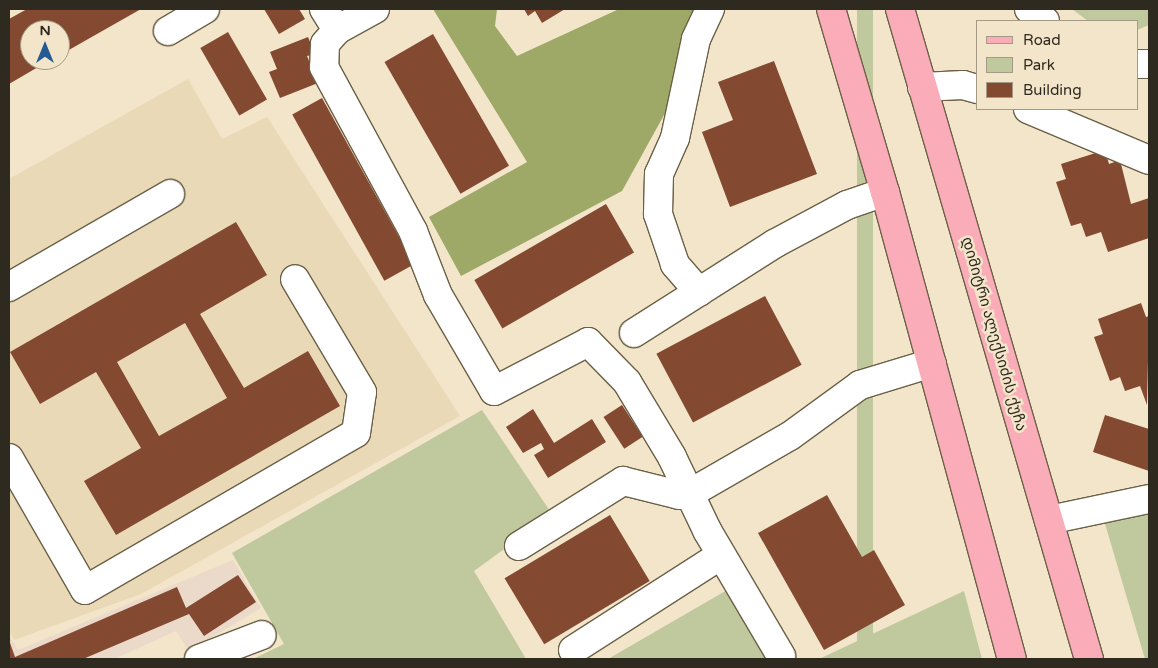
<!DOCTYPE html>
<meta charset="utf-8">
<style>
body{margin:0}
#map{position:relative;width:1158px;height:668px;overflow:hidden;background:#f2e5c9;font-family:"Varela Round","Noto Sans Georgian",sans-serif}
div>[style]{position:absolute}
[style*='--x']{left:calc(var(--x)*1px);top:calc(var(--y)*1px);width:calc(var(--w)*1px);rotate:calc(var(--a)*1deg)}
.industrial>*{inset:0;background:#ebd9c9}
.built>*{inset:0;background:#e9d9b6}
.green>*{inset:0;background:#c0c89d;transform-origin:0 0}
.forest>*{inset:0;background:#9ea867}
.building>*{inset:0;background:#844931;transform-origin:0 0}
.roads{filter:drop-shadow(1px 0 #6b6047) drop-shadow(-1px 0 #6b6047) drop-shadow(0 1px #6b6047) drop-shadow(0 -1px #6b6047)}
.minor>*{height:28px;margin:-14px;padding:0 14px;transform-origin:14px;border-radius:14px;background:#fff}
.major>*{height:28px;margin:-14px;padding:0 14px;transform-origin:14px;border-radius:14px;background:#faacb8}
span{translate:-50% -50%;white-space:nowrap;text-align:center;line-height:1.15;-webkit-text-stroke:5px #f2e5c9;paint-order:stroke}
.street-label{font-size:15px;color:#2f2a20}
.frame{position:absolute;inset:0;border:10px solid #2f2a20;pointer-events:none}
.legend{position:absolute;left:976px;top:20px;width:162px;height:90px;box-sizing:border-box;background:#f2e5c9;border:1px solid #a49a85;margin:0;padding:6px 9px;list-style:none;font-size:15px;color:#2f2a20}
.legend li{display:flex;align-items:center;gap:10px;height:25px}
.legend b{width:25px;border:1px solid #a49a85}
.north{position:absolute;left:20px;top:20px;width:50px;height:50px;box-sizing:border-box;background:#f2e5c9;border:1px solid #a49a85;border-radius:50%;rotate:0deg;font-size:14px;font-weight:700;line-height:20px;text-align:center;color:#2f2a20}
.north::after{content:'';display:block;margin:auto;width:18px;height:22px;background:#255a93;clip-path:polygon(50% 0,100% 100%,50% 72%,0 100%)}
</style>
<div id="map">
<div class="industrial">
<div style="clip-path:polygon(233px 560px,261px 608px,189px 651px,176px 631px,114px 659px,9px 659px,9px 636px,18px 650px)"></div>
</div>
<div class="built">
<div style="clip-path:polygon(188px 79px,222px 139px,267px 117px,460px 416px,141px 594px,14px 640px,9px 631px,9px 179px)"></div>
</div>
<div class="green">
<div style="left:857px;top:9px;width:16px;height:676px"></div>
<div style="clip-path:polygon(1072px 9px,1149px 9px,1149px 25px,1137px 30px,1137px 21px,1088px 21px)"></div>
<div style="clip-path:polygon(482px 410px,552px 514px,474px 571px,526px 659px,253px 659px,284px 644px,232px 553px)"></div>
<div style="clip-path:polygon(1149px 510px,1149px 659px,1145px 659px,1103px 517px)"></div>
<div style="clip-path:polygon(734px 586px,784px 659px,608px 659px)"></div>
<div style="clip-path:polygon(964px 591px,982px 659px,819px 659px)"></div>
</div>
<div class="forest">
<div style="clip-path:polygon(433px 9px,497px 9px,495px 26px,517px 56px,619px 9px,697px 9px,674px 97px,622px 191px,461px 276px,429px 217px,527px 162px)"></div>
</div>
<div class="building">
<div style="clip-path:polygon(27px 9px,141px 9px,60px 55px,60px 30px,30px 30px,30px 60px,50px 60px,9px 84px,9px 19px)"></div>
<div style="clip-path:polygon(264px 9px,299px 9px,305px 19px,279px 34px)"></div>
<div style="clip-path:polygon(524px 9px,565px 9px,542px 23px,535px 11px,528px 16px)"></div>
<div style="left:228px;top:32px;width:78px;height:32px;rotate:60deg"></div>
<div style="left:433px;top:34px;width:152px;height:56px;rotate:60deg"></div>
<div style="clip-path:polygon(308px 37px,315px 54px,307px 56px,318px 83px,280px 98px,269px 72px,277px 69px,270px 52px)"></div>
<div style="clip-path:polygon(774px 61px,817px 174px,730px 207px,702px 132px,733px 120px,718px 82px)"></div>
<div style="left:322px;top:98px;width:190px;height:34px;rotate:61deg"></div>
<div style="clip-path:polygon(1105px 150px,1109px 164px,1120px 160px,1131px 204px,1149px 198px,1149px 238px,1108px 252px,1101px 232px,1086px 237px,1081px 223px,1071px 226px,1056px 182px,1066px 179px,1061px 164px)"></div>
<div style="left:606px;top:204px;width:56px;height:152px;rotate:60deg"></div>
<div style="clip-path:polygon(evenodd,236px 222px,267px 275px,200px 314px,244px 388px,308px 351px,340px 406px,116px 535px,84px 481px,141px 448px,96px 372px,40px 404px,10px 352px,236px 222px,185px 323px,227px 398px,159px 436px,117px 362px,185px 323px)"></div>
<div style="left:765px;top:296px;width:78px;height:123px;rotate:62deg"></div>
<div style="clip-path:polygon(1141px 303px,1146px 317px,1149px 316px,1147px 405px,1140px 386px,1125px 391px,1120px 377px,1110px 381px,1094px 337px,1103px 334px,1098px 319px)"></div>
<div style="left:622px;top:405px;width:38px;height:22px;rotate:57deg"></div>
<div style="clip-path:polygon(533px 409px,554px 443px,592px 419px,606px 442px,548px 478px,534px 455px,544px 449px,541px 443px,523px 453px,506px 427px)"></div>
<div style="clip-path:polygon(1105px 415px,1149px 429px,1149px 471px,1093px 452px)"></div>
<div style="clip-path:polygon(827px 495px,862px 557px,874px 550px,905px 605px,824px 650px,758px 533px)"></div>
<div style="left:610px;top:515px;width:77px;height:123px;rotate:59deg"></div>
<div style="clip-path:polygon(238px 575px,256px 602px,204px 636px,189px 614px,83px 659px,9px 659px,9px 640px,15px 657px,177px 587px,186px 608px)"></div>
</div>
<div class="roads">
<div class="minor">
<div style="--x:324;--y:9;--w:25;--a:58"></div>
<div style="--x:375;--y:9;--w:43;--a:151.1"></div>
<div style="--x:337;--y:30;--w:18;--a:131"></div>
<div style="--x:325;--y:44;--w:23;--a:92"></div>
<div style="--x:324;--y:67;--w:187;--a:61.5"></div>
<div style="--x:413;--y:231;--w:69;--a:68.7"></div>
<div style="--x:438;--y:295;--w:111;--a:59.7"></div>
<div style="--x:494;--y:391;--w:106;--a:-27.5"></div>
<div style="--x:588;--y:342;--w:56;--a:45.7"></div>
<div style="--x:627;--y:382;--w:87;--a:59"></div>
<div style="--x:672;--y:457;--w:83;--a:64.4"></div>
<div style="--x:708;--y:532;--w:144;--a:59.5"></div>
<div style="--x:1029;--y:9;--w:20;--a:37"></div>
<div style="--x:168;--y:31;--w:43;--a:-30.7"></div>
<div style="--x:1137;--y:64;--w:12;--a:0"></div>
<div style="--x:922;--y:87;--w:41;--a:-2.8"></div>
<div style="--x:963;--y:85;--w:15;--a:16"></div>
<div style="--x:1028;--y:109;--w:131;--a:22.9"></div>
<div style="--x:9;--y:287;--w:186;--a:-30"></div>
<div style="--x:699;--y:292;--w:37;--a:-131"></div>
<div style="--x:675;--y:264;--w:53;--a:-108.8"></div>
<div style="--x:658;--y:214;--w:40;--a:-88.6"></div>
<div style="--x:659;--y:174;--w:39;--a:-66"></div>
<div style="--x:675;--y:138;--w:101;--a:-78"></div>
<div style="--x:696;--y:39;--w:33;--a:-65"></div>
<div style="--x:634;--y:333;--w:166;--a:-32.4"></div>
<div style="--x:774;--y:244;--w:83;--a:-28.1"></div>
<div style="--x:847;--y:205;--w:40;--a:-18.9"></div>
<div style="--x:9;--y:458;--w:152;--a:60.1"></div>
<div style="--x:85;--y:590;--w:313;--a:-30.1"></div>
<div style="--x:356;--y:433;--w:41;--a:-81.7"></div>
<div style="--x:362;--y:392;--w:131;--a:-120.7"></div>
<div style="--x:1049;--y:520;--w:102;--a:-11.9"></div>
<div style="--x:519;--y:546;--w:123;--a:-32"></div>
<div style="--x:623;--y:481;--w:58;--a:14"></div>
<div style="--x:679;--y:495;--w:10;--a:-6"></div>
<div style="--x:689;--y:494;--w:116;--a:-29.9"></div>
<div style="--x:790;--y:436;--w:87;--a:-36.1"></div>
<div style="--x:860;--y:385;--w:75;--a:-17"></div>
<div style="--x:573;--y:650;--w:176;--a:-32.7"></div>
<div style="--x:199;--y:659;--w:67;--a:-20.9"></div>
</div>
<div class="major">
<div style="--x:831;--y:9;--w:191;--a:73.6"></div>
<div style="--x:885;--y:192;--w:484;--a:74.8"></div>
<div style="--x:900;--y:9;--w:677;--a:73.79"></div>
</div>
</div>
<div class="street-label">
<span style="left:994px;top:334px;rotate:74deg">დიმიტრი ალექსიძის ქუჩა</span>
</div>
<div class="frame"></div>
<ul class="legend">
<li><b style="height:6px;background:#faacb8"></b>Road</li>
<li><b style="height:14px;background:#c0c89d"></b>Park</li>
<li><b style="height:14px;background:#844931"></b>Building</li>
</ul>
<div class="north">N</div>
</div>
